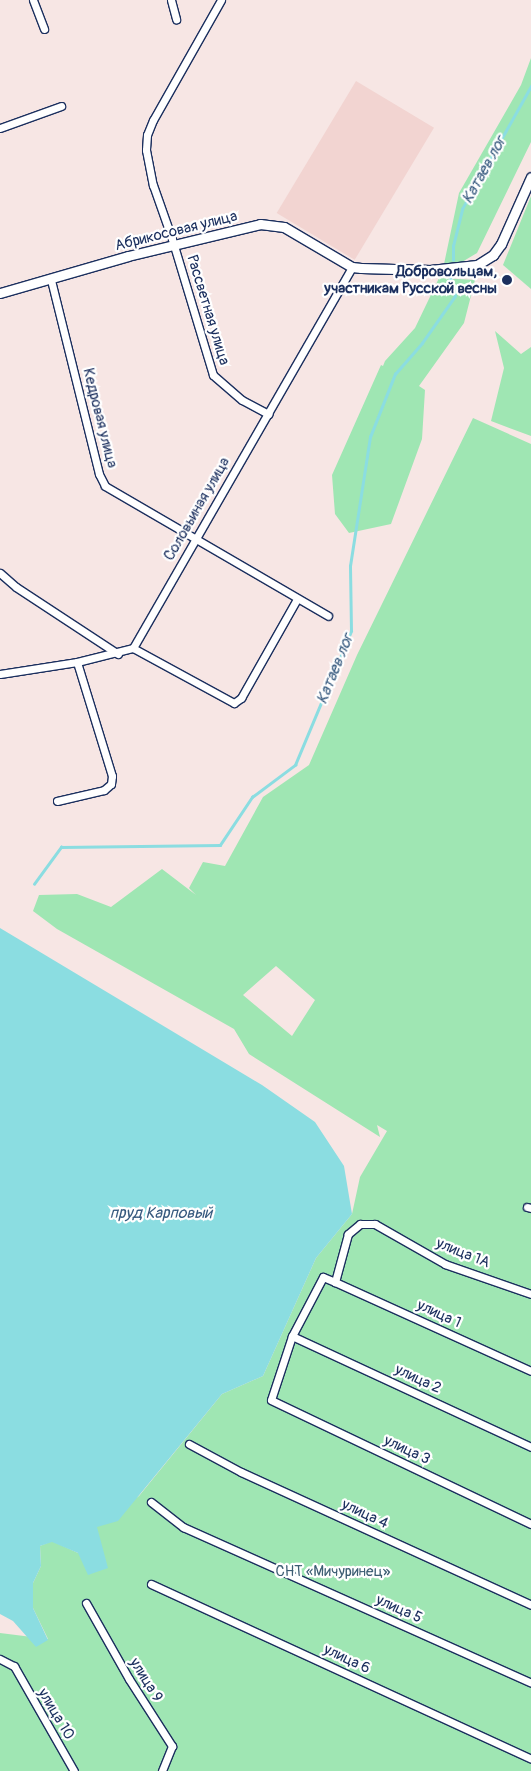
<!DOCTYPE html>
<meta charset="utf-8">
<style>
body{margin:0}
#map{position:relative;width:531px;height:1771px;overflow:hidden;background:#f7e6e4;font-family:Pangolin,sans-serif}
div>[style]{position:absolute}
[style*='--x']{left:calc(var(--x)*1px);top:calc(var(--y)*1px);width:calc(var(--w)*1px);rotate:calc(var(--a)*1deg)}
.built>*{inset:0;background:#f2d4d1;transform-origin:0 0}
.green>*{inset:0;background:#9fe6b3}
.water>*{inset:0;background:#8bdde1}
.stream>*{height:2.5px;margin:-1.25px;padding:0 1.25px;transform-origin:1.25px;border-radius:1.25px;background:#8bdde1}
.roads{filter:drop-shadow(1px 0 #1b2f5e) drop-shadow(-1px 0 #1b2f5e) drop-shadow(0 1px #1b2f5e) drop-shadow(0 -1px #1b2f5e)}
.minor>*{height:7px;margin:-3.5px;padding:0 3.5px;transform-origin:3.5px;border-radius:3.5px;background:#fff}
.tertiary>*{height:9px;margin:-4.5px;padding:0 4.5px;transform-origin:4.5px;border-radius:4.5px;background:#fff}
.dots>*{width:14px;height:14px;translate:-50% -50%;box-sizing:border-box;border:2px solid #fff;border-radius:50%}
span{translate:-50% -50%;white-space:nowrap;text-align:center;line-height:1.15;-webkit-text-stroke:4.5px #fff;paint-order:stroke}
.street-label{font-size:15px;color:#1b2f5e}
.poi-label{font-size:15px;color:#1b2f5e;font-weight:700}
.right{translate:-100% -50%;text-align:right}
.park-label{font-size:15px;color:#3c5d73}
.water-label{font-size:16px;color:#375a7f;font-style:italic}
</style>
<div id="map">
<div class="built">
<div style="left:356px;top:81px;width:91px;height:154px;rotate:31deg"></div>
</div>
<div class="green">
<div style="clip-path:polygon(531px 58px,531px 142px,477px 253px,462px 262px,444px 264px,459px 193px,521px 85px)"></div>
<div style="clip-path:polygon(531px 196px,531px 289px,503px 265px)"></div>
<div style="clip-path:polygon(439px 278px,475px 280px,464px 323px,419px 386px,425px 390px,422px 439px,391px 524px,349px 533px,335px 514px,332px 475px,381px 365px,383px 366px,385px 361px,415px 328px)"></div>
<div style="clip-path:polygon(495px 331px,521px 354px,531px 347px,531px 436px,491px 421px,504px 368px)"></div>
<div style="clip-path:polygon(evenodd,473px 418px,531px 444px,531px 1771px,0 1771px,0 1633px,48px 1639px,33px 1608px,33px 1583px,41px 1566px,40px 1546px,52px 1541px,78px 1553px,96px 1527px,139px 1496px,222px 1394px,263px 1376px,316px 1258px,352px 1214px,360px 1177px,387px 1131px,377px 1125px,380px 1137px,249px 1054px,234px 1029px,57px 929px,33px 911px,39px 895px,77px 894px,111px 907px,162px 869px,196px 895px,189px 888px,203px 862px,225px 866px,263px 797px,309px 765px,357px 655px,473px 418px,276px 966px,315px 1000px,292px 1036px,243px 995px,276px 966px)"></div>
</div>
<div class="water">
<div style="clip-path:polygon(0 928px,262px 1085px,315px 1122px,344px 1166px,352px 1214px,316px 1258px,263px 1376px,222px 1394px,118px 1521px,97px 1527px,108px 1568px,88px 1575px,78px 1553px,52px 1542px,40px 1546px,41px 1566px,33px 1583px,33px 1608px,48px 1640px,36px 1647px,13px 1621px,0 1614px)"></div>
</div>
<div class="stream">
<div style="--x:453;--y:260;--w:14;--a:-90"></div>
<div style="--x:453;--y:246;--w:38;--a:-76"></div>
<div style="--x:462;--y:209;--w:141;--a:-60.7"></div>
<div style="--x:34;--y:884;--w:46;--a:-53.9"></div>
<div style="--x:61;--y:847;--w:159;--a:-0.7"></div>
<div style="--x:220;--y:845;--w:58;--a:-56.3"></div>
<div style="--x:252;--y:797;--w:54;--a:-36.7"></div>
<div style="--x:295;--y:765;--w:145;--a:-67.3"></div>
<div style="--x:351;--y:631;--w:65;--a:-90.9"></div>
<div style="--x:350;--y:566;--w:131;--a:-81.2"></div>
<div style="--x:370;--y:437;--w:68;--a:-68.4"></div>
<div style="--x:395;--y:374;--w:41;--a:-48.9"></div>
<div style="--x:422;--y:343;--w:57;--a:-54.9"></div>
<div style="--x:455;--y:296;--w:19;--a:-106"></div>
</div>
<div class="roads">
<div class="minor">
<div style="--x:33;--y:0;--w:31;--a:69"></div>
<div style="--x:171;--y:0;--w:20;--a:75"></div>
<div style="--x:221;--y:0;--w:138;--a:119.5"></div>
<div style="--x:153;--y:120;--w:16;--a:112"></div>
<div style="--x:147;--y:135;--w:15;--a:94"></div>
<div style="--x:146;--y:150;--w:36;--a:79"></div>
<div style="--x:153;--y:185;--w:57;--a:70.6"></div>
<div style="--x:172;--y:239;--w:142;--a:73.2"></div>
<div style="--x:213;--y:375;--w:38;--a:41"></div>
<div style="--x:242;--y:400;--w:30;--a:28"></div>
<div style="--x:0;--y:128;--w:65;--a:-19.8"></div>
<div style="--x:51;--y:280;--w:200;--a:76.1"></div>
<div style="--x:99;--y:474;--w:13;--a:63"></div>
<div style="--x:105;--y:486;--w:258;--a:30.2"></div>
<div style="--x:0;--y:573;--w:21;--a:41"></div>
<div style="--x:16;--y:587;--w:122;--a:33.3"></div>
<div style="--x:133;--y:648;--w:115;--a:28.6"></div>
<div style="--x:234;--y:703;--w:9;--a:-36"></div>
<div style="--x:241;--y:698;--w:114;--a:-60.5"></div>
<div style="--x:0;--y:674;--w:78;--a:-8.9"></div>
<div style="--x:77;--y:662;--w:58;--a:-14"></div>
<div style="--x:133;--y:648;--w:439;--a:-60.1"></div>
<div style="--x:57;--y:801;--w:48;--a:-13.2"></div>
<div style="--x:104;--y:790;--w:9;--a:-41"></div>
<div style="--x:111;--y:784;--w:8;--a:-83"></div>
<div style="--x:112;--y:776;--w:119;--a:-107.1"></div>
<div style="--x:527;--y:1207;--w:4;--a:14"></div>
<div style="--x:335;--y:1282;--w:215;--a:24.4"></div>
<div style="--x:531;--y:1294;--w:91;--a:-160.8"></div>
<div style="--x:445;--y:1264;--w:81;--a:-150.3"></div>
<div style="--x:375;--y:1224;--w:15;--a:180"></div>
<div style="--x:360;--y:1224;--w:16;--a:140"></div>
<div style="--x:348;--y:1234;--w:50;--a:105.2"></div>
<div style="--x:335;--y:1282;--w:13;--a:-157"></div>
<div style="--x:323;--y:1277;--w:67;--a:117.7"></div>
<div style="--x:292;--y:1336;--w:67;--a:108.2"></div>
<div style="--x:271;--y:1400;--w:288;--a:25.5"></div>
<div style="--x:292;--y:1336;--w:264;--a:24.9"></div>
<div style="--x:189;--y:1444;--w:59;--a:28.3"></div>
<div style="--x:241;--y:1472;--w:319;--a:24.6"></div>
<div style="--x:151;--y:1502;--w:41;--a:38"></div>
<div style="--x:183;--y:1527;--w:381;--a:24.1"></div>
<div style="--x:151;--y:1584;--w:418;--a:24.7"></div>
<div style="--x:86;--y:1603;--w:87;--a:60.5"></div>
<div style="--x:129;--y:1679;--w:80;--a:57.3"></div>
<div style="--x:172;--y:1746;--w:27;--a:112"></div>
<div style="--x:0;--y:1659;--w:16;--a:27"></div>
<div style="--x:14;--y:1666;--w:121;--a:60.3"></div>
</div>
<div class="tertiary">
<div style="--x:0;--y:293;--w:133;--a:-16.1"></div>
<div style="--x:128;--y:256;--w:136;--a:-13.6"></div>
<div style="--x:260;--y:224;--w:24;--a:7"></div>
<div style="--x:284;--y:227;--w:79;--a:30.5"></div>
<div style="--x:352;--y:267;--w:9;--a:6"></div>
<div style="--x:361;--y:268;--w:69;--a:1.7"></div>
<div style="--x:430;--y:270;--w:47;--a:-6.1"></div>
<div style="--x:477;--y:265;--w:19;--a:-32"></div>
<div style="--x:493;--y:255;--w:14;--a:-54"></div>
<div style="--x:501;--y:244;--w:73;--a:-65.9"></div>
</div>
</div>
<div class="dots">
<div style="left:507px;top:280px;background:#1b2f5e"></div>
</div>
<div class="street-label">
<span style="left:176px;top:231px;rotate:-14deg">Абрикосовая улица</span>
<span style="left:208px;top:310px;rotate:73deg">Рассветная улица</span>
<span style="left:100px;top:418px;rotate:76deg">Кедровая улица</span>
<span style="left:197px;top:509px;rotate:-60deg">Соловьиная улица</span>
<span style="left:463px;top:1253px;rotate:22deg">улица 1А</span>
<span style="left:439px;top:1314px;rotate:25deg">улица 1</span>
<span style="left:418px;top:1379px;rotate:25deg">улица 2</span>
<span style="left:407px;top:1450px;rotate:25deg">улица 3</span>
<span style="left:365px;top:1514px;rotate:25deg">улица 4</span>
<span style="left:399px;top:1609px;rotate:24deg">улица 5</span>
<span style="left:347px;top:1659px;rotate:25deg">улица 6</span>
<span style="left:146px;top:1680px;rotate:58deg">улица 9</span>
<span style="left:56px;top:1714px;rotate:59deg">улица 10</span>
</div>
<div class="poi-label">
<span class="right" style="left:497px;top:280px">Добровольцам,<br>участникам Русской весны</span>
</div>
<div class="park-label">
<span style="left:333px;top:1572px">СНТ «Мичуринец»</span>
</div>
<div class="water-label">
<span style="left:484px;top:170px;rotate:-61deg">Катаев лог</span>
<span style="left:335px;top:669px;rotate:-68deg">Катаев лог</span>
<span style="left:161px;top:1213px">пруд Карповый</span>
</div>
</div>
